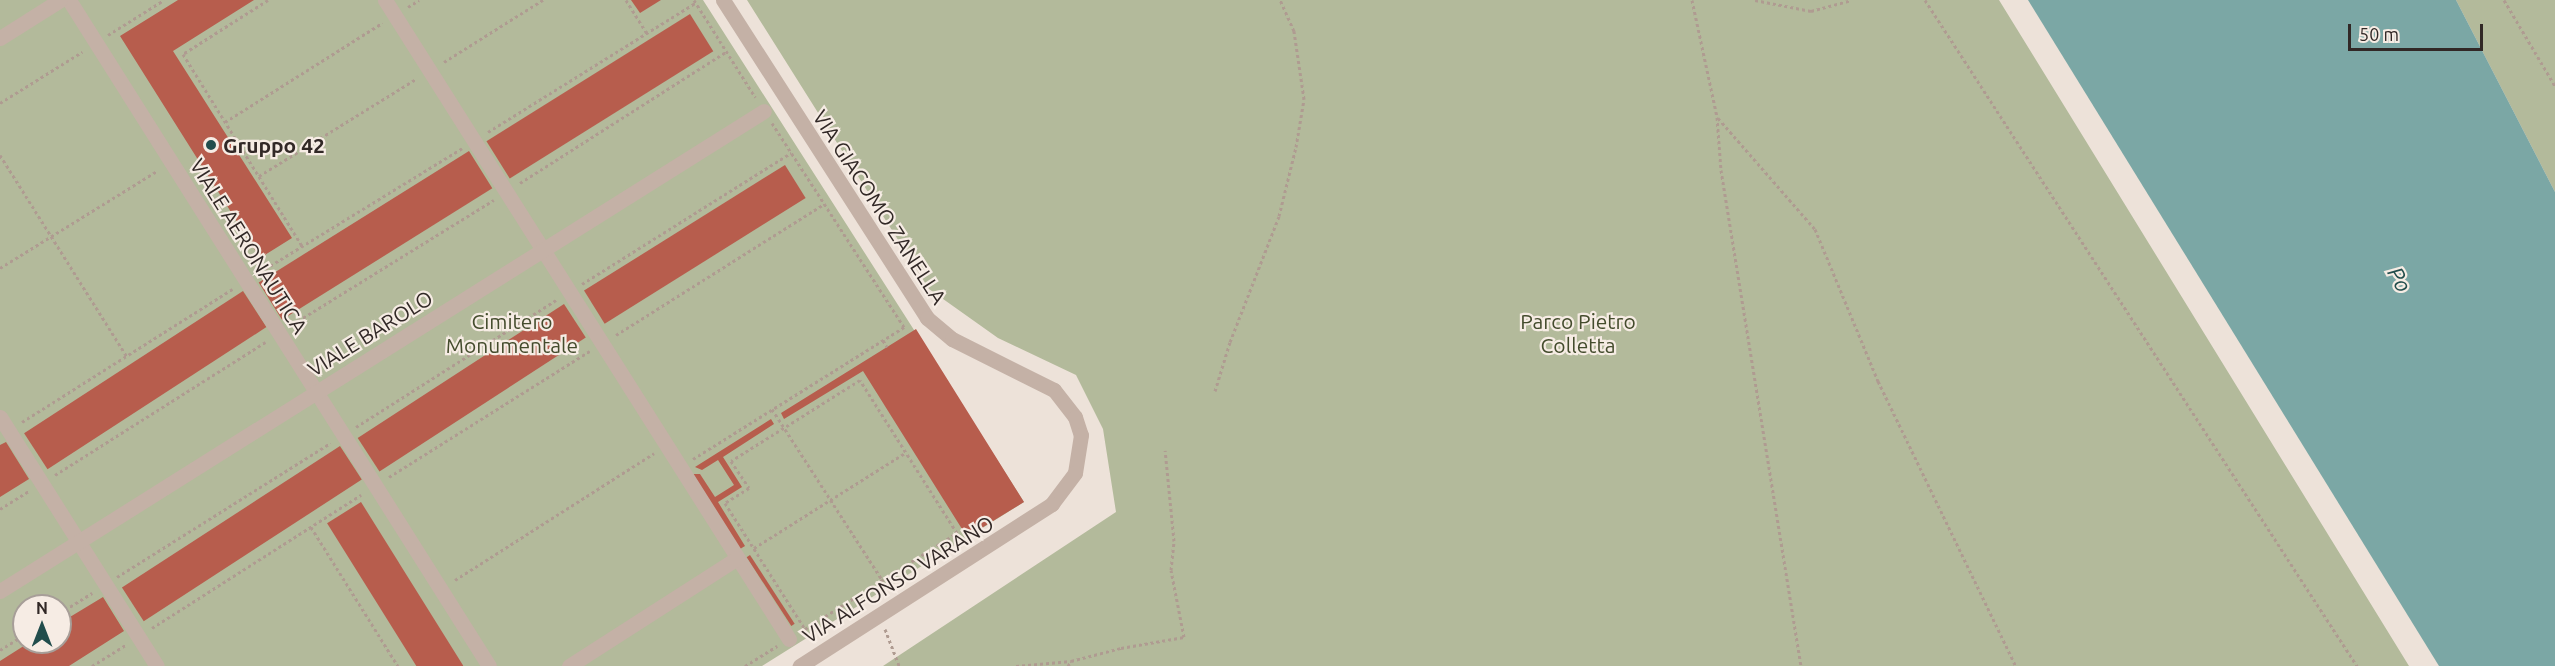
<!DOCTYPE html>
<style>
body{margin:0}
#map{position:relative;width:2555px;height:666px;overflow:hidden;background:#ede2d9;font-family:Ubuntu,sans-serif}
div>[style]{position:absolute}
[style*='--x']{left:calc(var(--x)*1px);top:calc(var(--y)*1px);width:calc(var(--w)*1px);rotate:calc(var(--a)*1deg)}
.green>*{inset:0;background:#b3ba9b}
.water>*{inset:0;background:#7ba7a5}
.building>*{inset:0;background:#b75d4d;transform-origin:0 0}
.path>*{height:3px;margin-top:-1.5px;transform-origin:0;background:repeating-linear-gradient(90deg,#af9b91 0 3px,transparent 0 6px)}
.pedestrian>*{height:15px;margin:-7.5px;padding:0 7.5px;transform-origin:7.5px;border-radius:7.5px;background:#c4b1a6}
.minor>*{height:15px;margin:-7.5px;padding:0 7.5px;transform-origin:7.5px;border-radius:7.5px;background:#c4b1a6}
.dots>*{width:16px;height:16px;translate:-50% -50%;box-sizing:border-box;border:3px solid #f6ece4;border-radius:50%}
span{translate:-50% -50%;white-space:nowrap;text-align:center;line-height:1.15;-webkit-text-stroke:4.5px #f6ece4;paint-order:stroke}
.poi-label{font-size:21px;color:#312826;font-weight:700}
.left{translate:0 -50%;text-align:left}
.street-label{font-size:21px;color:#312826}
.park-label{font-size:21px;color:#444c2d}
.water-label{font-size:22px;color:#214d4c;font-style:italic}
.north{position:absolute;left:12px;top:594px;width:60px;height:60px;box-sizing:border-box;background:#f6ece4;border:2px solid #a79e98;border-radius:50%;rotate:0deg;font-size:16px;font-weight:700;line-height:24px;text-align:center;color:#312826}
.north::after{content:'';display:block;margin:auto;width:21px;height:27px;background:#214d4c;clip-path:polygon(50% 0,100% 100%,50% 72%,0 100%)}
.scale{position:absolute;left:2348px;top:24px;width:135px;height:27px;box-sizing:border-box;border:3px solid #312826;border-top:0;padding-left:8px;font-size:18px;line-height:21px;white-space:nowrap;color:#312826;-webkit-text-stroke:4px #f6ece4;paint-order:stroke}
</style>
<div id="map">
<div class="green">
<div style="clip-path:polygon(evenodd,0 0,703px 0,1024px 502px,762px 666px,0 666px,0 0,24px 606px,60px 606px,60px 642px,24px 642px,24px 606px)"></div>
<div style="clip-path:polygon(747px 0,1999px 0,2409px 666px,883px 666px,1116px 512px,1103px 429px,1076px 375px,998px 338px,929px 289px)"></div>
<div style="clip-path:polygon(2456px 0,2555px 0,2555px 192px)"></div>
</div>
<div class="water">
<div style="clip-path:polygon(2028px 0,2456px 0,2555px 192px,2555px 666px,2439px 666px)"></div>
</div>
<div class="building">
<div style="clip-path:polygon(178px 0,254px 0,173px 51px,292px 238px,260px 258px,120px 36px)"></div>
<div style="clip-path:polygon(631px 0,661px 0,640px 13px)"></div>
<div style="left:690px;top:14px;width:44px;height:240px;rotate:58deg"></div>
<div style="left:469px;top:151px;width:44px;height:248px;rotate:58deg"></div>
<div style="left:785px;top:165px;width:39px;height:237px;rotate:58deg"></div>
<div style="left:243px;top:291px;width:43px;height:261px;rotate:57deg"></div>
<div style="left:564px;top:304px;width:40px;height:246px;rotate:57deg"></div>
<div style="clip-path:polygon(916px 329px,1024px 502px,967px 537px,863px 371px,784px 419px,781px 413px)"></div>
<div style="clip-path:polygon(771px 419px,774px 424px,723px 457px,742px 487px,718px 502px,745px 546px,740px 549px,693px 474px,700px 474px,715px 497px,734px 485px,718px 460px,702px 470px,695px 467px)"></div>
<div style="clip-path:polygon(6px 442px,29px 479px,0 497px,0 445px)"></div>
<div style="left:340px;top:446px;width:40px;height:260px;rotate:57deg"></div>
<div style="left:361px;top:502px;width:193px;height:40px;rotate:58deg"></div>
<div style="left:750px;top:555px;width:82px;height:4px;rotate:57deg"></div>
<div style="clip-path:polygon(103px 597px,124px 631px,69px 666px,0 666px,0 661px,30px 642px,60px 642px,60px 623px)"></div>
</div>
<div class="path">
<div style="--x:268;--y:0;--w:101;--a:147.6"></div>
<div style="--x:183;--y:54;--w:226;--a:58.2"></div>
<div style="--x:626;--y:0;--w:39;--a:58"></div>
<div style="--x:694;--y:0;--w:115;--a:57.8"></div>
<div style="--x:1692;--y:0;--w:120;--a:77.9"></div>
<div style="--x:1717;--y:117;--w:53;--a:85.7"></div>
<div style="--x:1721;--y:170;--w:502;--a:80.84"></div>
<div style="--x:1755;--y:0;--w:57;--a:11.1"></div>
<div style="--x:1811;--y:11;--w:42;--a:-15"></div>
<div style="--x:1925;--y:0;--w:794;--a:57.03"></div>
<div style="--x:2504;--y:0;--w:100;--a:59.3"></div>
<div style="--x:408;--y:7;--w:13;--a:-32"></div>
<div style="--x:108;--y:35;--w:66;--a:-32"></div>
<div style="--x:444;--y:62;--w:117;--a:-32.1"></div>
<div style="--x:0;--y:103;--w:97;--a:-31.9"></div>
<div style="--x:1718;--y:118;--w:147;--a:48.9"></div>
<div style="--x:1815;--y:229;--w:165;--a:67.5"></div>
<div style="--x:1878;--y:381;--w:317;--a:64.2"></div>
<div style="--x:225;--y:122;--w:186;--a:-32.2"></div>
<div style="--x:488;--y:132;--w:244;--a:-31.9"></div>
<div style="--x:0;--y:155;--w:239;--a:57.8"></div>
<div style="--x:259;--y:176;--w:185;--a:-31.7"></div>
<div style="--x:520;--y:183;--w:244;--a:-32.5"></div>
<div style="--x:0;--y:268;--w:185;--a:-31.7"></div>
<div style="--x:260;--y:272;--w:237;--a:-31.5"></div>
<div style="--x:582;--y:284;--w:247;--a:-32.1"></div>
<div style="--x:293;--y:324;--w:236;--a:-31.7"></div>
<div style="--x:616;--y:335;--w:246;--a:-32.2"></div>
<div style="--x:883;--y:340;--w:8;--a:60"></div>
<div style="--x:1215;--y:391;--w:51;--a:-73"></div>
<div style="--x:1230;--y:342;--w:135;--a:-68.7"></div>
<div style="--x:1279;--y:216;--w:71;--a:-76.2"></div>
<div style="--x:1296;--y:147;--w:49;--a:-80.5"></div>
<div style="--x:1304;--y:99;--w:69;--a:-98.4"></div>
<div style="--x:1294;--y:31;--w:34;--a:-114"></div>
<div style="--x:772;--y:409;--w:203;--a:57.2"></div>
<div style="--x:22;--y:422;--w:249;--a:-32.3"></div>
<div style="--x:356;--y:427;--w:237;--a:-32.4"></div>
<div style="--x:693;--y:459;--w:249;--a:-32"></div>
<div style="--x:904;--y:327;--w:243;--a:-122.9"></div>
<div style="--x:55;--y:475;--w:249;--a:-32.3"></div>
<div style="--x:389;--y:477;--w:237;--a:-32.1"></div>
<div style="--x:0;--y:509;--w:34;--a:-32"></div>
<div style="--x:311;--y:527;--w:164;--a:58"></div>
<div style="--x:754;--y:548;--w:178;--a:-32.2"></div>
<div style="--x:117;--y:577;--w:252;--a:-32.1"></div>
<div style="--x:455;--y:580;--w:236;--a:-32.5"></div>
<div style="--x:60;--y:613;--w:38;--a:-32"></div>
<div style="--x:152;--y:628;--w:248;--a:-32.5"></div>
<div style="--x:885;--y:629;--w:40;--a:69"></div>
<div style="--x:803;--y:630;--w:2;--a:-27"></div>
<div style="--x:805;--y:629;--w:180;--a:-32.3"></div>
<div style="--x:957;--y:533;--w:181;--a:-122.4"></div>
<div style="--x:860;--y:380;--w:152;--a:147.9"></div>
<div style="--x:731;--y:461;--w:32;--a:56"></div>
<div style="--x:749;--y:488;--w:28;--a:148"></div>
<div style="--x:725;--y:503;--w:149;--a:57.6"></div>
<div style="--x:0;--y:650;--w:28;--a:-32"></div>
<div style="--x:92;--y:666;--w:40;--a:-32"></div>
<div style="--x:745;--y:666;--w:38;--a:-32"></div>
<div style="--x:1016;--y:666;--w:55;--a:-5.2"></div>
<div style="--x:1068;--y:666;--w:6;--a:-59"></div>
<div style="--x:1071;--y:661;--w:52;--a:-14.6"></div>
<div style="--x:1121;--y:648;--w:64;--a:-9.9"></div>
<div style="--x:1184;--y:637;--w:68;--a:-101"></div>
<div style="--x:1171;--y:570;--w:29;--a:-84"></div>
<div style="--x:1174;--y:541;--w:91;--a:-95.6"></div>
</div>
<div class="pedestrian">
<div style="--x:69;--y:0;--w:787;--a:57.76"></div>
<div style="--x:385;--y:0;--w:756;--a:57.7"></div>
<div style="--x:0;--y:38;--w:71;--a:-32.3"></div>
<div style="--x:0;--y:417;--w:294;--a:57.8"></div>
<div style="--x:0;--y:591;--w:902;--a:-32.14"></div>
<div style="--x:569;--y:666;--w:200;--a:-32.7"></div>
</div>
<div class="minor">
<div style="--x:723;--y:0;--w:378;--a:57.3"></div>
<div style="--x:927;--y:318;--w:33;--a:40"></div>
<div style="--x:952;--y:339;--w:114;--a:26.6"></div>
<div style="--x:1054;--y:390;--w:34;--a:52"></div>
<div style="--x:1075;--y:417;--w:19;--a:72"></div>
<div style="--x:1081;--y:435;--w:38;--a:99"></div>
<div style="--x:1075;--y:473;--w:39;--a:127"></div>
<div style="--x:1052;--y:504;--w:300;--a:147.3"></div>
</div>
<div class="dots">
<div style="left:211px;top:145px;background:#214d4c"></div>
</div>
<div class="poi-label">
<span class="left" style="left:223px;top:145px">Gruppo 42</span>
</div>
<div class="street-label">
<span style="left:880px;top:207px;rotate:57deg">VIA GIACOMO ZANELLA</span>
<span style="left:249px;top:246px;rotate:58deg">VIALE AERONAUTICA</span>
<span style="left:370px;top:333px;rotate:-32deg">VIALE BAROLO</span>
<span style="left:898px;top:579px;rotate:-32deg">VIA ALFONSO VARANO</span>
</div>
<div class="park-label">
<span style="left:512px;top:333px">Cimitero<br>Monumentale</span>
<span style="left:1578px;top:333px">Parco Pietro<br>Colletta</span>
</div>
<div class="water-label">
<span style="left:2400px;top:279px;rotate:61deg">Po</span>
</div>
<div class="north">N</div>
<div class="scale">50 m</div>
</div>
